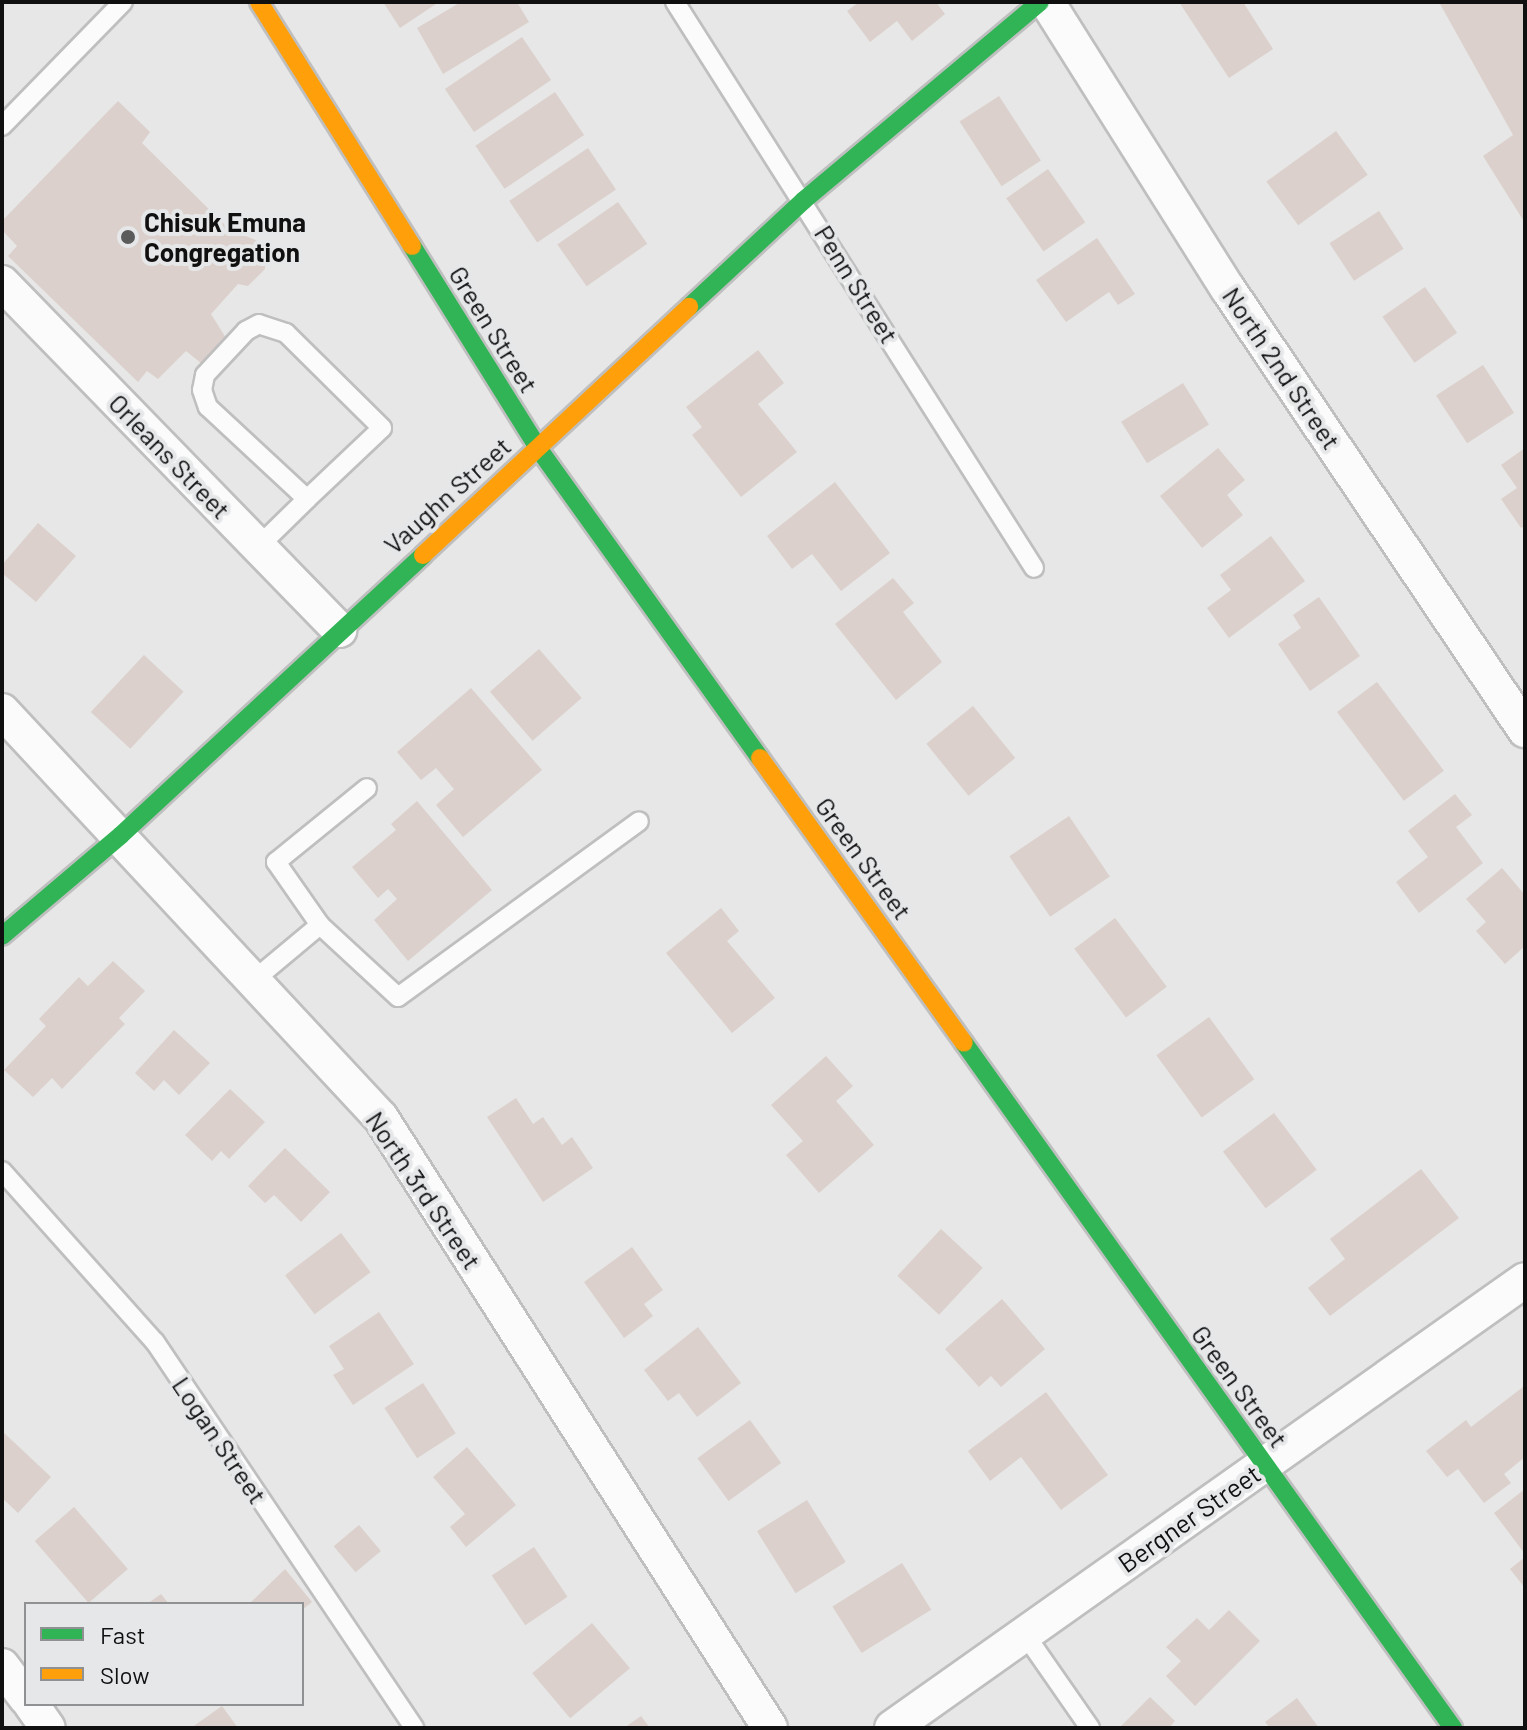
<!DOCTYPE html>
<style>
body{margin:0}
#map{position:relative;width:1527px;height:1730px;overflow:hidden;background:#e7e7e7;font-family:Barlow,sans-serif}
div>[style]{position:absolute}
[style*='--x']{left:calc(var(--x)*1px);top:calc(var(--y)*1px);width:calc(var(--w)*1px);rotate:calc(var(--a)*1deg)}
.building>*{inset:0;background:#dbd0cb;transform-origin:0 0}
.roads{filter:drop-shadow(2px 0 #bfbfbf) drop-shadow(-2px 0 #bfbfbf) drop-shadow(0 2px #bfbfbf) drop-shadow(0 -2px #bfbfbf)}
.lane>*{height:18px;margin:-9px;padding:0 9px;transform-origin:9px;border-radius:9px;background:#fbfbfb}
.street>*{height:34px;margin:-17px;padding:0 17px;transform-origin:17px;border-radius:17px;background:#fbfbfb}
.fast>*{height:18px;margin:-9px;padding:0 9px;transform-origin:9px;border-radius:9px;background:#30b455}
.slow>*{height:18px;margin:-9px;padding:0 9px;transform-origin:9px;border-radius:9px;background:#ff9f0a}
.dots>*{width:22px;height:22px;translate:-50% -50%;box-sizing:border-box;border:4px solid #e6e7e8;border-radius:50%}
span{translate:-50% -50%;white-space:nowrap;text-align:center;line-height:1.15;-webkit-text-stroke:8px #e6e7e8;paint-order:stroke}
.poi-label{font-size:26px;color:#101011;font-weight:700}
.left{translate:0 -50%;text-align:left}
.street-label{font-size:26px;color:#101011}
.frame{position:absolute;inset:0;border:4px solid #101011;pointer-events:none}
.legend{position:absolute;left:24px;top:1602px;width:280px;height:104px;box-sizing:border-box;background:#e6e7e8;border:2px solid #909192;margin:0;padding:10px 14px;list-style:none;font-size:24px;color:#101011}
.legend li{display:flex;align-items:center;gap:16px;height:40px}
.legend b{width:40px;border:2px solid #909192}
</style>
<div id="map">
<div class="building">
<div style="clip-path:polygon(383px 2px,439px 2px,400px 28px)"></div>
<div style="clip-path:polygon(461px 2px,517px 2px,529px 22px,443px 74px,417px 28px)"></div>
<div style="clip-path:polygon(859px 2px,936px 2px,945px 14px,912px 41px,897px 21px,870px 42px,847px 11px)"></div>
<div style="clip-path:polygon(1179px 2px,1243px 2px,1273px 49px,1229px 78px)"></div>
<div style="clip-path:polygon(1439px 2px,1525px 2px,1525px 223px,1483px 156px,1513px 135px)"></div>
<div style="left:522px;top:37px;width:52px;height:93px;rotate:56deg"></div>
<div style="left:555px;top:92px;width:52px;height:96px;rotate:56deg"></div>
<div style="left:999px;top:96px;width:77px;height:47px;rotate:57deg"></div>
<div style="clip-path:polygon(118px 101px,150px 132px,142px 143px,229px 229px,265px 244px,265px 269px,248px 286px,238px 284px,211px 314px,226px 338px,201px 363px,186px 351px,158px 379px,147px 371px,138px 382px,8px 256px,17px 246px,2px 230px,2px 221px)"></div>
<div style="left:1336px;top:131px;width:54px;height:86px;rotate:54deg"></div>
<div style="left:588px;top:148px;width:50px;height:95px;rotate:56deg"></div>
<div style="left:1048px;top:169px;width:65px;height:51px;rotate:55deg"></div>
<div style="left:618px;top:202px;width:51px;height:74px;rotate:55deg"></div>
<div style="left:1379px;top:211px;width:45px;height:59px;rotate:57deg"></div>
<div style="clip-path:polygon(1097px 238px,1135px 294px,1118px 305px,1109px 292px,1066px 322px,1036px 280px)"></div>
<div style="left:1425px;top:287px;width:56px;height:52px;rotate:55deg"></div>
<div style="clip-path:polygon(758px 350px,784px 383px,758px 404px,797px 452px,741px 497px,692px 435px,702px 427px,686px 407px)"></div>
<div style="left:1483px;top:365px;width:57px;height:56px;rotate:57deg"></div>
<div style="left:1183px;top:383px;width:49px;height:73px;rotate:58deg"></div>
<div style="clip-path:polygon(1218px 448px,1245px 480px,1227px 495px,1243px 515px,1202px 548px,1160px 496px)"></div>
<div style="clip-path:polygon(1525px 448px,1525px 525px,1521px 528px,1501px 499px,1517px 488px,1501px 465px)"></div>
<div style="clip-path:polygon(835px 482px,890px 553px,841px 591px,812px 554px,792px 569px,767px 536px)"></div>
<div style="clip-path:polygon(38px 523px,76px 556px,36px 602px,2px 573px,2px 565px)"></div>
<div style="clip-path:polygon(1271px 536px,1305px 581px,1229px 638px,1207px 608px,1231px 590px,1220px 575px)"></div>
<div style="clip-path:polygon(893px 578px,914px 603px,903px 612px,942px 662px,896px 700px,835px 624px)"></div>
<div style="clip-path:polygon(1319px 597px,1360px 656px,1310px 691px,1278px 644px,1301px 628px,1293px 615px)"></div>
<div style="left:539px;top:649px;width:65px;height:65px;rotate:49deg"></div>
<div style="left:144px;top:655px;width:54px;height:78px;rotate:43deg"></div>
<div style="left:1377px;top:682px;width:111px;height:50px;rotate:53deg"></div>
<div style="clip-path:polygon(471px 688px,542px 770px,463px 837px,436px 805px,454px 789px,436px 768px,421px 780px,397px 752px)"></div>
<div style="left:973px;top:706px;width:67px;height:60px;rotate:51deg"></div>
<div style="clip-path:polygon(1455px 794px,1472px 815px,1456px 827px,1483px 863px,1419px 913px,1396px 882px,1428px 857px,1408px 831px)"></div>
<div style="clip-path:polygon(417px 801px,492px 890px,408px 961px,374px 920px,397px 899px,388px 889px,378px 898px,352px 867px,396px 830px,391px 824px)"></div>
<div style="left:1069px;top:816px;width:73px;height:72px;rotate:56deg"></div>
<div style="clip-path:polygon(1502px 868px,1525px 895px,1525px 946px,1505px 964px,1476px 931px,1486px 922px,1466px 899px)"></div>
<div style="clip-path:polygon(721px 908px,739px 931px,727px 941px,775px 998px,732px 1033px,666px 953px)"></div>
<div style="left:1115px;top:918px;width:86px;height:51px;rotate:53deg"></div>
<div style="clip-path:polygon(113px 961px,145px 991px,119px 1018px,125px 1024px,62px 1089px,52px 1078px,33px 1097px,4px 1070px,46px 1026px,39px 1019px,79px 977px,88px 986px)"></div>
<div style="left:1209px;top:1017px;width:77px;height:65px;rotate:54deg"></div>
<div style="clip-path:polygon(174px 1030px,210px 1063px,179px 1095px,164px 1080px,154px 1091px,135px 1073px)"></div>
<div style="clip-path:polygon(826px 1056px,853px 1086px,836px 1101px,874px 1145px,819px 1193px,786px 1155px,803px 1141px,771px 1105px)"></div>
<div style="clip-path:polygon(230px 1089px,265px 1122px,229px 1159px,221px 1151px,212px 1161px,185px 1135px)"></div>
<div style="clip-path:polygon(516px 1098px,533px 1124px,543px 1117px,562px 1145px,572px 1137px,593px 1168px,543px 1202px,487px 1117px)"></div>
<div style="left:1274px;top:1113px;width:71px;height:64px;rotate:53deg"></div>
<div style="clip-path:polygon(285px 1148px,330px 1192px,301px 1222px,274px 1195px,265px 1203px,248px 1186px)"></div>
<div style="clip-path:polygon(1421px 1169px,1459px 1218px,1330px 1316px,1308px 1288px,1345px 1259px,1330px 1239px)"></div>
<div style="left:941px;top:1229px;width:57px;height:64px;rotate:43deg"></div>
<div style="left:341px;top:1233px;width:49px;height:70px;rotate:53deg"></div>
<div style="clip-path:polygon(632px 1247px,663px 1290px,644px 1304px,653px 1316px,624px 1338px,584px 1282px)"></div>
<div style="clip-path:polygon(1002px 1299px,1045px 1349px,1001px 1387px,991px 1376px,979px 1387px,945px 1349px)"></div>
<div style="clip-path:polygon(379px 1312px,414px 1364px,353px 1405px,333px 1375px,344px 1369px,329px 1346px)"></div>
<div style="clip-path:polygon(698px 1327px,741px 1383px,697px 1417px,679px 1393px,668px 1401px,644px 1370px)"></div>
<div style="left:423px;top:1383px;width:60px;height:46px;rotate:57deg"></div>
<div style="clip-path:polygon(1523px 1387px,1525px 1457px,1504px 1474px,1511px 1483px,1484px 1503px,1458px 1469px,1447px 1477px,1426px 1451px,1466px 1420px,1471px 1427px)"></div>
<div style="clip-path:polygon(1046px 1392px,1108px 1475px,1061px 1510px,1021px 1457px,990px 1481px,968px 1451px)"></div>
<div style="left:750px;top:1420px;width:53px;height:65px;rotate:54deg"></div>
<div style="clip-path:polygon(2px 1431px,51px 1477px,18px 1513px,2px 1498px)"></div>
<div style="clip-path:polygon(467px 1447px,516px 1505px,466px 1547px,450px 1527px,465px 1514px,433px 1477px)"></div>
<div style="clip-path:polygon(1525px 1489px,1525px 1554px,1494px 1513px)"></div>
<div style="left:807px;top:1500px;width:73px;height:59px;rotate:58deg"></div>
<div style="left:74px;top:1507px;width:82px;height:52px;rotate:49deg"></div>
<div style="left:359px;top:1525px;width:34px;height:33px;rotate:50deg"></div>
<div style="left:534px;top:1547px;width:60px;height:51px;rotate:56deg"></div>
<div style="clip-path:polygon(1525px 1557px,1525px 1588px,1510px 1569px)"></div>
<div style="left:902px;top:1563px;width:55px;height:82px;rotate:58deg"></div>
<div style="clip-path:polygon(285px 1569px,312px 1602px,302px 1610px,302px 1604px,249px 1604px)"></div>
<div style="clip-path:polygon(161px 1594px,169px 1604px,147px 1604px)"></div>
<div style="clip-path:polygon(1229px 1610px,1260px 1641px,1195px 1706px,1166px 1676px,1181px 1661px,1166px 1647px,1197px 1618px,1209px 1630px)"></div>
<div style="left:592px;top:1623px;width:59px;height:78px;rotate:50deg"></div>
<div style="clip-path:polygon(1150px 1697px,1175px 1721px,1169px 1728px,1119px 1728px)"></div>
<div style="clip-path:polygon(1297px 1698px,1319px 1728px,1270px 1728px,1265px 1722px)"></div>
<div style="clip-path:polygon(222px 1706px,238px 1728px,191px 1728px)"></div>
<div style="clip-path:polygon(641px 1716px,650px 1728px,624px 1728px)"></div>
</div>
<div class="roads">
<div class="lane">
<div style="--x:675;--y:2;--w:670;--a:57.61"></div>
<div style="--x:2;--y:126;--w:173;--a:-45.7"></div>
<div style="--x:258;--y:547;--w:69;--a:-44.4"></div>
<div style="--x:307;--y:499;--w:103;--a:-43.4"></div>
<div style="--x:382;--y:428;--w:135;--a:-135.3"></div>
<div style="--x:286;--y:333;--w:28;--a:-162"></div>
<div style="--x:259;--y:324;--w:15;--a:152"></div>
<div style="--x:246;--y:331;--w:60;--a:133"></div>
<div style="--x:205;--y:375;--w:15;--a:101"></div>
<div style="--x:202;--y:390;--w:18;--a:71"></div>
<div style="--x:208;--y:407;--w:135;--a:42.9"></div>
<div style="--x:320;--y:925;--w:77;--a:-124.9"></div>
<div style="--x:276;--y:862;--w:117;--a:-39.1"></div>
<div style="--x:254;--y:980;--w:86;--a:-39.8"></div>
<div style="--x:320;--y:925;--w:106;--a:42.7"></div>
<div style="--x:398;--y:997;--w:298;--a:-36.1"></div>
<div style="--x:2;--y:1171;--w:229;--a:48.2"></div>
<div style="--x:155;--y:1342;--w:465;--a:56.1"></div>
<div style="--x:1024;--y:1633;--w:116;--a:55.2"></div>
</div>
<div class="street">
<div style="--x:1047;--y:2;--w:339;--a:57.8"></div>
<div style="--x:1228;--y:289;--w:532;--a:56.04"></div>
<div style="--x:2;--y:283;--w:484;--a:45.8"></div>
<div style="--x:2;--y:711;--w:556;--a:47.04"></div>
<div style="--x:381;--y:1118;--w:723;--a:57.47"></div>
<div style="--x:2;--y:1666;--w:40;--a:53"></div>
<div style="--x:31;--y:1704;--w:29;--a:55"></div>
<div style="--x:892;--y:1728;--w:775;--a:-35.29"></div>
</div>
<div class="fast">
<div style="--x:412;--y:246;--w:238;--a:58"></div>
<div style="--x:538;--y:448;--w:381;--a:54.4"></div>
<div style="--x:689;--y:307;--w:157;--a:-42.9"></div>
<div style="--x:804;--y:200;--w:308;--a:-40"></div>
<div style="--x:2;--y:936;--w:156;--a:-40.3"></div>
<div style="--x:121;--y:835;--w:412;--a:-42.8"></div>
<div style="--x:964;--y:1043;--w:842;--a:54.48"></div>
</div>
<div class="slow">
<div style="--x:259;--y:2;--w:288;--a:57.9"></div>
<div style="--x:423;--y:555;--w:364;--a:-43"></div>
<div style="--x:760;--y:758;--w:350;--a:54.4"></div>
</div>
</div>
<div class="dots">
<div style="left:128px;top:237px;background:#5b5b5c"></div>
</div>
<div class="poi-label">
<span class="left" style="left:144px;top:237px">Chisuk Emuna<br>Congregation</span>
</div>
<div class="street-label">
<span style="left:857px;top:284px;rotate:58deg">Penn Street</span>
<span style="left:494px;top:329px;rotate:58deg">Green Street</span>
<span style="left:1282px;top:368px;rotate:56deg">North 2nd Street</span>
<span style="left:170px;top:456px;rotate:46deg">Orleans Street</span>
<span style="left:447px;top:495px;rotate:-42deg">Vaughn Street</span>
<span style="left:864px;top:858px;rotate:54deg">Green Street</span>
<span style="left:424px;top:1190px;rotate:56deg">North 3rd Street</span>
<span style="left:1240px;top:1386px;rotate:54deg">Green Street</span>
<span style="left:220px;top:1440px;rotate:56deg">Logan Street</span>
<span style="left:1189px;top:1518px;rotate:-35deg">Bergner Street</span>
</div>
<div class="frame"></div>
<ul class="legend">
<li><b style="height:10px;background:#30b455"></b>Fast</li>
<li><b style="height:10px;background:#ff9f0a"></b>Slow</li>
</ul>
</div>
